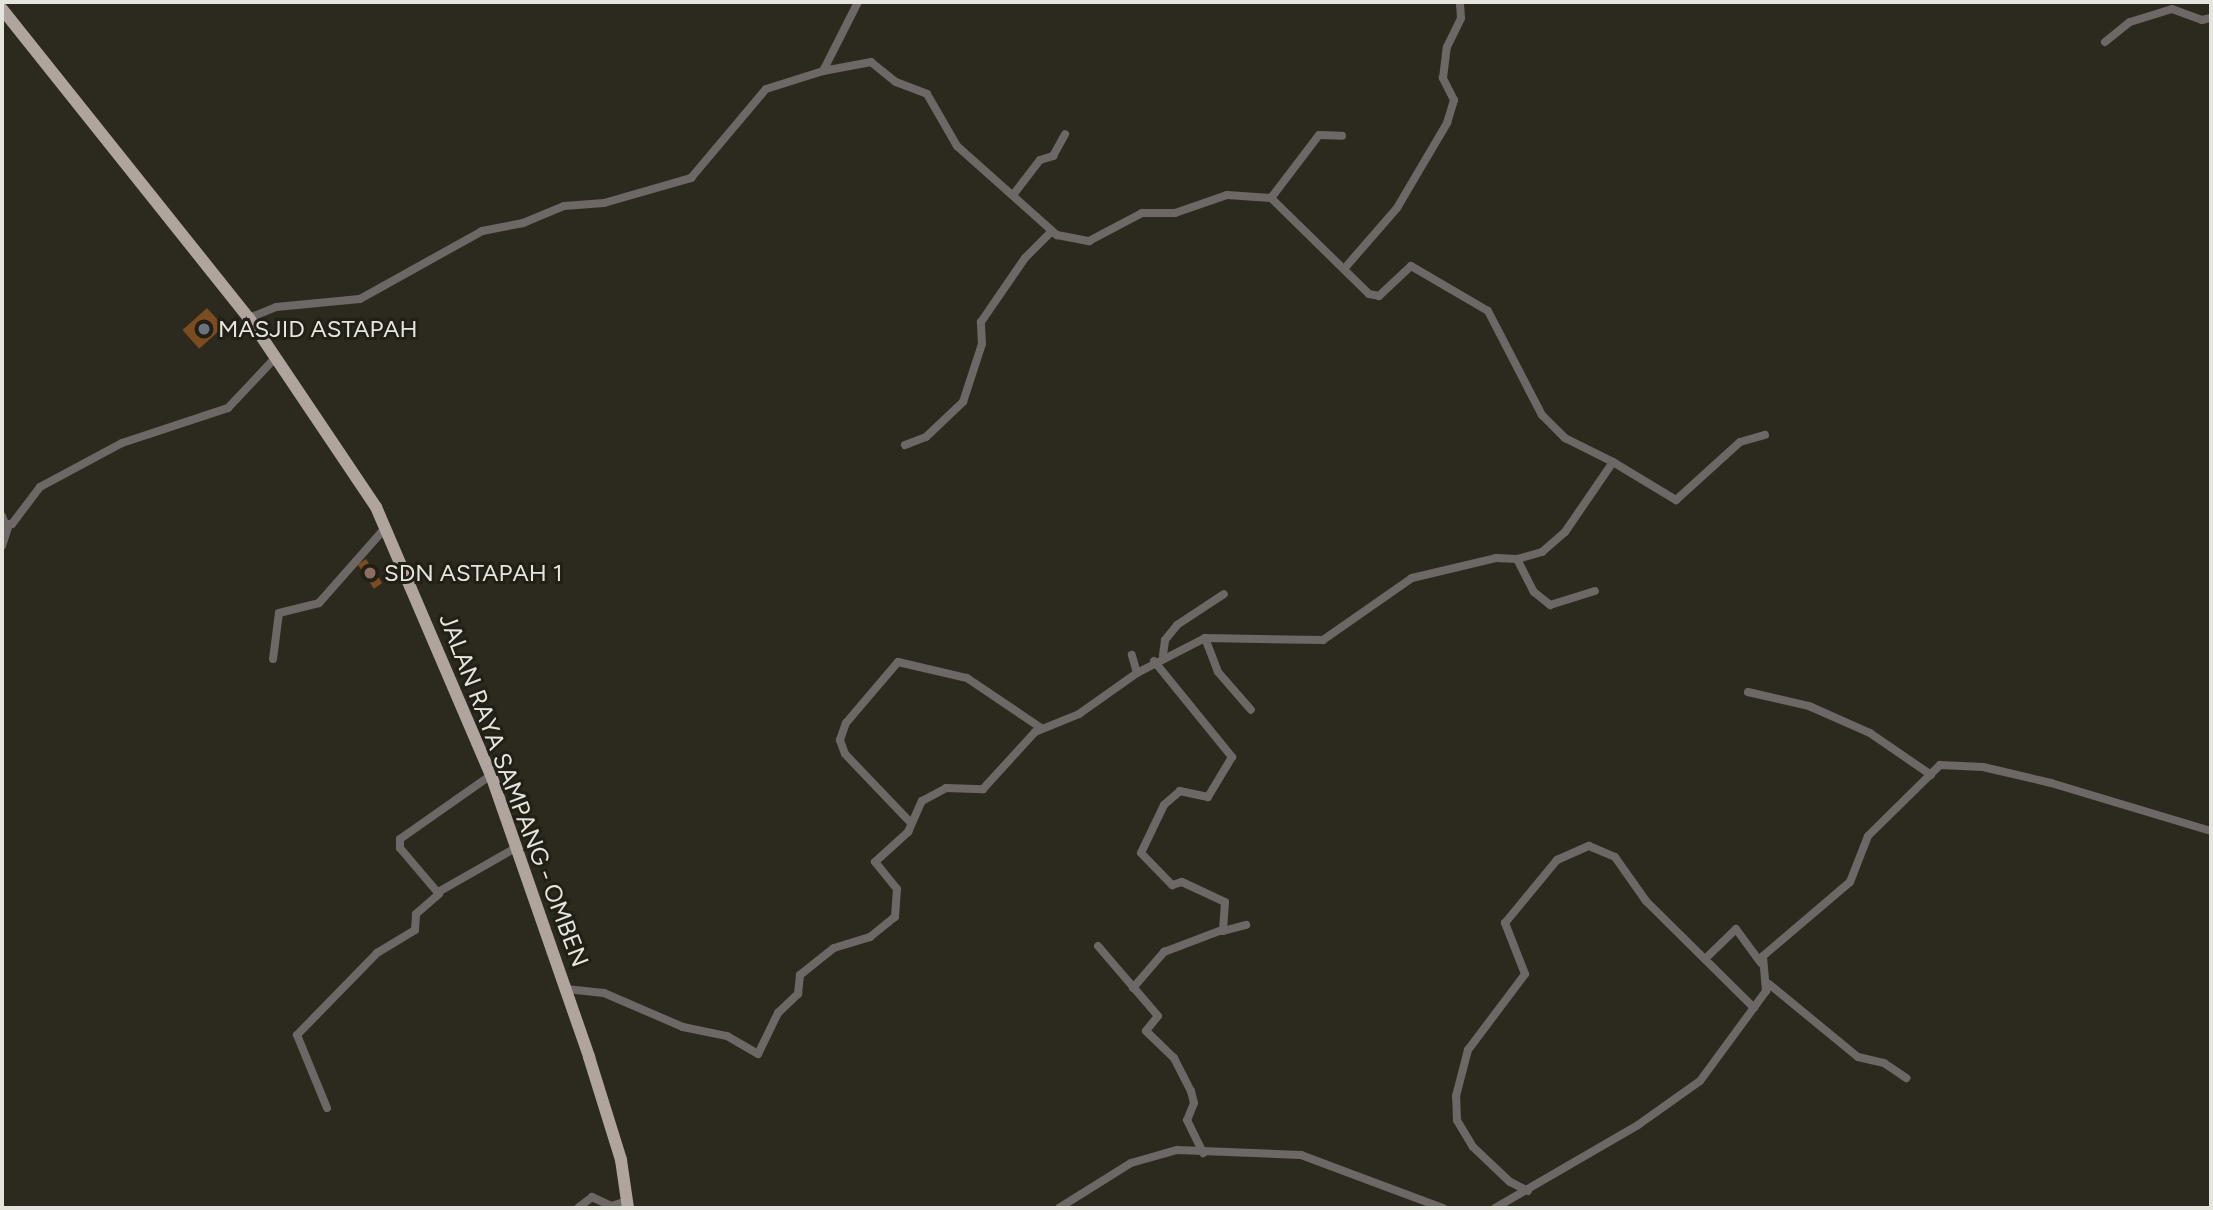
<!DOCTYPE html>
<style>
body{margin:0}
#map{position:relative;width:2213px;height:1210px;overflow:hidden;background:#2c2a1f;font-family:Figtree,sans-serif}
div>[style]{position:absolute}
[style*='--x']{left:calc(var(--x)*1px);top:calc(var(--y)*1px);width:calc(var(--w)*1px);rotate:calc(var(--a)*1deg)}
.building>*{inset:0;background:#7a4c1f;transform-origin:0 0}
.street>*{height:8px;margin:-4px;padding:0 4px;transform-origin:4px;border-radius:4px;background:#6d6765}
.primary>*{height:12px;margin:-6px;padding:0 6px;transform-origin:6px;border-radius:6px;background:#b0a49f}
.dots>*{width:19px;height:19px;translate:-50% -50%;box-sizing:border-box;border:4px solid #222016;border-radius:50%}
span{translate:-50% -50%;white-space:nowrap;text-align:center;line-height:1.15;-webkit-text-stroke:6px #222016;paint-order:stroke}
.poi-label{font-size:24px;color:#e5e4dd}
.left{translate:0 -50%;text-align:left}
.street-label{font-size:24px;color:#e5e4dd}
.frame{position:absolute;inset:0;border:4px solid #e5e4dd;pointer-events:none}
</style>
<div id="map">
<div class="building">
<div style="left:207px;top:308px;width:25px;height:33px;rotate:48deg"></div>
<div style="left:366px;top:559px;width:29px;height:10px;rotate:56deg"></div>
</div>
<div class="street">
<div style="--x:2105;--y:42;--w:32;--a:-39"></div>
<div style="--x:2130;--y:22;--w:44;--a:-17.2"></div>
<div style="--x:2172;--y:9;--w:32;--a:20"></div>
<div style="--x:2202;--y:20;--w:9;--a:-13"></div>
<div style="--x:823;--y:71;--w:49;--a:-10.6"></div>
<div style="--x:871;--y:62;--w:32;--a:39"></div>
<div style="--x:896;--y:82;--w:33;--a:21"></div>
<div style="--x:927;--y:94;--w:60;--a:60"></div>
<div style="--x:957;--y:146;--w:134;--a:41.7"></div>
<div style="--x:1057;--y:235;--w:33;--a:11"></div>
<div style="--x:1089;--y:241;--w:60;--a:-27.8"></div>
<div style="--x:1142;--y:213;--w:33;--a:0"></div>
<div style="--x:1175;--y:213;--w:55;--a:-19.1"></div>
<div style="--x:1227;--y:195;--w:44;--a:3.9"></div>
<div style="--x:1271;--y:198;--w:137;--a:44.4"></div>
<div style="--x:1369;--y:294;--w:10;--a:11"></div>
<div style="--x:1379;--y:296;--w:44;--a:-43.2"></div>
<div style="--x:1411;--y:266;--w:89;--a:30.3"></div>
<div style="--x:1488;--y:311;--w:117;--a:62.6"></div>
<div style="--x:1542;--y:415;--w:33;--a:45"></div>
<div style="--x:1565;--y:438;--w:54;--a:26.6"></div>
<div style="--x:1613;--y:462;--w:85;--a:124.4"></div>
<div style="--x:1565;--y:532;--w:30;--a:139"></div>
<div style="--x:1542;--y:552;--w:26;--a:164"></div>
<div style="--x:1013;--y:195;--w:44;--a:-52.4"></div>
<div style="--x:1040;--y:160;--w:14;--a:-17"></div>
<div style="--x:1053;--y:156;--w:25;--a:-61"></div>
<div style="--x:1271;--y:198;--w:79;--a:-52.7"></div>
<div style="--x:1319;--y:135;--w:23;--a:2"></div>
<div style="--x:1344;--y:269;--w:81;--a:-49"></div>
<div style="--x:1397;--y:208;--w:99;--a:-59.5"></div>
<div style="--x:1447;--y:123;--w:24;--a:-73"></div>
<div style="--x:1454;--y:100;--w:25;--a:-117"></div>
<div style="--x:1443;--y:78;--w:31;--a:-83"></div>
<div style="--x:1447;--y:47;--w:32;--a:-64"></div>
<div style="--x:1461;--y:18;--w:16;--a:-94"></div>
<div style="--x:249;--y:318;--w:29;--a:-22"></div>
<div style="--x:276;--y:307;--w:84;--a:-5.4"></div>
<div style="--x:360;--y:299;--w:140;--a:-29.1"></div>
<div style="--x:482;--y:231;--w:42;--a:-11"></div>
<div style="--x:523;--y:223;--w:44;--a:-22.5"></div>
<div style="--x:564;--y:206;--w:40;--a:-4.3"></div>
<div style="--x:604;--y:203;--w:91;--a:-16"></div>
<div style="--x:691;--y:178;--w:116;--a:-49.9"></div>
<div style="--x:766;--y:89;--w:60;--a:-17.5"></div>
<div style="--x:823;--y:71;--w:77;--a:-63.1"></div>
<div style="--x:905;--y:445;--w:22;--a:-21"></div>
<div style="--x:926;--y:437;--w:51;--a:-43.4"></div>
<div style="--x:963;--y:402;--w:61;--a:-71.9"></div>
<div style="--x:982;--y:344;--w:22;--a:-93"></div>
<div style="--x:981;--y:322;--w:78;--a:-55.5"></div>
<div style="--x:1025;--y:258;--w:38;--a:-45"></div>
<div style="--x:1613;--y:462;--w:74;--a:31.1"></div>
<div style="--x:1676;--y:500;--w:86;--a:-42.2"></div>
<div style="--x:1740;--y:442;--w:26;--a:-16"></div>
<div style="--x:2;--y:516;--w:9;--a:69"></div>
<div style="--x:5;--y:524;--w:7;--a:0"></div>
<div style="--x:12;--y:524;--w:46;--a:-52.9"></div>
<div style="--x:40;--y:487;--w:93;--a:-28.2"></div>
<div style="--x:122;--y:443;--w:112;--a:-18.3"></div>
<div style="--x:228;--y:408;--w:70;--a:-46.7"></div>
<div style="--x:2;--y:546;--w:22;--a:-72"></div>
<div style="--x:1205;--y:638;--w:36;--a:69"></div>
<div style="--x:1218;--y:672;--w:50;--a:49"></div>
<div style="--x:1163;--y:655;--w:15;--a:-82"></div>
<div style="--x:1165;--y:640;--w:19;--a:-51"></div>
<div style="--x:1177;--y:625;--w:56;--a:-33.4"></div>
<div style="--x:273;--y:659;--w:46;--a:-82.6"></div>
<div style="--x:279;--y:613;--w:41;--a:-14"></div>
<div style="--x:319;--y:603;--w:101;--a:-48.6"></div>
<div style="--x:1154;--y:661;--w:124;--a:50.9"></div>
<div style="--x:1232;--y:757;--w:47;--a:121"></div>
<div style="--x:1208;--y:797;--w:29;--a:-168"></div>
<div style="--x:1180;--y:791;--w:21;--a:139"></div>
<div style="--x:1164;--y:805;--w:53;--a:115.6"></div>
<div style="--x:1141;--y:853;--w:45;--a:45.9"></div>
<div style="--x:1172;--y:885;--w:10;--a:-17"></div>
<div style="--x:1182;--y:882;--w:47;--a:24.9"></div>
<div style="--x:1225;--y:902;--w:29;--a:94"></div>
<div style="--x:1223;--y:931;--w:24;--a:-15"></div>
<div style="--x:1137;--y:673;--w:76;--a:-27.2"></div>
<div style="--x:1205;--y:638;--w:118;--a:1"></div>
<div style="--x:1323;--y:640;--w:108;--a:-34.9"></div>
<div style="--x:1412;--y:578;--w:86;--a:-13.4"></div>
<div style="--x:1496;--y:558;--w:21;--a:3"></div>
<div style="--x:1517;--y:559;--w:37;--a:63"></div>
<div style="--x:1534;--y:592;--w:21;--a:39"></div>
<div style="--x:1550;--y:605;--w:47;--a:-17.3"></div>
<div style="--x:1748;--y:692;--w:63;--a:12.9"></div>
<div style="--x:1809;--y:706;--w:67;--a:23.9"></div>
<div style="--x:1870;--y:733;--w:74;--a:34.5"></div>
<div style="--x:911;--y:823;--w:95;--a:-133.7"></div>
<div style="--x:845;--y:754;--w:15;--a:-110"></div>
<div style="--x:840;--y:740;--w:18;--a:-71"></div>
<div style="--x:846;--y:723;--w:80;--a:-49.6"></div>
<div style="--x:898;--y:662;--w:71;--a:13.1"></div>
<div style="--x:967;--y:678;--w:89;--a:34"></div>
<div style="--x:440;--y:891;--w:89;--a:-29.7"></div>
<div style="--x:1098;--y:946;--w:92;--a:49.4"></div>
<div style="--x:1158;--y:1016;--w:19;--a:129"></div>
<div style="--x:1146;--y:1031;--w:39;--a:44"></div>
<div style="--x:1174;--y:1058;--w:37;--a:63"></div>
<div style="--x:1191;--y:1091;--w:12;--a:76"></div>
<div style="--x:1194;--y:1103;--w:18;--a:112"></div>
<div style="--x:1187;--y:1120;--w:37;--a:64"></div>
<div style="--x:1705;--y:959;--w:43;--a:-44.1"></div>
<div style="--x:1736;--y:929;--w:42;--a:53.7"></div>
<div style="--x:1769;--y:984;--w:115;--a:39.4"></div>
<div style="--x:1858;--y:1057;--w:27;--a:13"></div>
<div style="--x:1884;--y:1063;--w:27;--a:34"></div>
<div style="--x:1133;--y:988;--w:48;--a:-49.3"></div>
<div style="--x:1164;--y:952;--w:62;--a:-20.8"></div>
<div style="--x:566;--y:989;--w:38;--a:6"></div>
<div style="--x:604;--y:993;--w:86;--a:23.3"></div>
<div style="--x:683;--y:1027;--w:45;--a:11.6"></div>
<div style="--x:727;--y:1036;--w:36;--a:30"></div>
<div style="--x:758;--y:1054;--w:46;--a:-64"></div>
<div style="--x:778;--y:1013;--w:28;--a:-44"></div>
<div style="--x:798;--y:994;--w:19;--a:-84"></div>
<div style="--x:800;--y:975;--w:43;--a:-38.5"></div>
<div style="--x:834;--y:948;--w:38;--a:-17"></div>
<div style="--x:870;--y:937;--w:32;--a:-39"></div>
<div style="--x:895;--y:917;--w:28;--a:-86"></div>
<div style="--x:897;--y:889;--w:35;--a:-129"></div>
<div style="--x:875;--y:862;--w:45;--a:-42.3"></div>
<div style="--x:908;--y:832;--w:34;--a:-66"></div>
<div style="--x:922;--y:801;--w:27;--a:-28"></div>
<div style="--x:946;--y:788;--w:37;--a:2"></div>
<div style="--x:983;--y:789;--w:77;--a:-47.6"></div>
<div style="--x:1035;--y:732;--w:48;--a:-22.2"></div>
<div style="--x:1079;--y:714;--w:71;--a:-35.3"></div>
<div style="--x:1137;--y:673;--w:19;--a:-106"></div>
<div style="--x:327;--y:1108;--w:79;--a:-112.3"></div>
<div style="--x:297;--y:1035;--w:115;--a:-45.7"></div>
<div style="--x:377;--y:953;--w:44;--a:-31.2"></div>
<div style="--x:415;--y:930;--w:16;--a:-86"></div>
<div style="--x:416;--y:914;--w:30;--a:-41"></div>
<div style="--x:439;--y:894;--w:60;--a:-130.3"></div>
<div style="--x:400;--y:848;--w:9;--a:-90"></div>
<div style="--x:400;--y:839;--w:111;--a:-35.1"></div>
<div style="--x:1528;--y:1191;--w:20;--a:-153"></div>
<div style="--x:1510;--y:1182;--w:51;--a:-136.6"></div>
<div style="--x:1473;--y:1147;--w:31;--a:-121"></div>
<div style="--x:1457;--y:1120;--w:24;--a:-92"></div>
<div style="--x:1456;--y:1096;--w:48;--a:-75.4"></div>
<div style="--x:1468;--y:1050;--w:95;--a:-53.1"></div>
<div style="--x:1525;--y:974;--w:55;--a:-111.4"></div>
<div style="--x:1505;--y:923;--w:82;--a:-50.5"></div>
<div style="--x:1557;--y:860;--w:35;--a:-24"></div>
<div style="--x:1589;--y:846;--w:28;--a:23"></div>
<div style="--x:1615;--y:857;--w:54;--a:54.8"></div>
<div style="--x:1646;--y:901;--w:152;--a:44.7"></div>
<div style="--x:578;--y:1208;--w:18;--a:-38"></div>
<div style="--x:592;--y:1197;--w:21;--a:25"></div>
<div style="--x:611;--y:1206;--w:17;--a:-17"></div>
<div style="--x:1059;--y:1208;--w:85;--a:-32"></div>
<div style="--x:1131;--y:1163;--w:48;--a:-15.8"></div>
<div style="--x:1177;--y:1150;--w:124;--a:2.3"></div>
<div style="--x:1301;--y:1155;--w:152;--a:20.5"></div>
<div style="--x:1495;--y:1208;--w:165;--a:-30.1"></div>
<div style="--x:1638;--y:1125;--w:76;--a:-35.4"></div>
<div style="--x:1700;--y:1081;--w:112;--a:-53.7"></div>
<div style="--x:1766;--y:991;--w:35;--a:-95"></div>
<div style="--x:1763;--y:956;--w:114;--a:-40.4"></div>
<div style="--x:1850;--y:882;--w:49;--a:-68.6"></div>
<div style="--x:1868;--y:836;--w:101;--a:-44.6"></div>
<div style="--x:1940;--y:765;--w:43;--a:2.7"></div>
<div style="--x:1983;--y:767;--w:70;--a:13.2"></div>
<div style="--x:2051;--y:783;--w:167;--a:16.7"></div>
</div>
<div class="primary">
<div style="--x:2;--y:9;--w:396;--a:51.4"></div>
<div style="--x:249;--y:318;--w:228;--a:56.1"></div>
<div style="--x:376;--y:507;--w:292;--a:66.8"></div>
<div style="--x:491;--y:775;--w:299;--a:70.8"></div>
<div style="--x:589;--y:1057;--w:108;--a:72.7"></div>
<div style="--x:621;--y:1160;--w:49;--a:81.7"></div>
</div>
<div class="dots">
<div style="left:204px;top:329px;background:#6b7280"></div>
<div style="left:370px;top:573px;background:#8d6e63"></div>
</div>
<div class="poi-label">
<span class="left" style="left:218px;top:329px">MASJID ASTAPAH</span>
<span class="left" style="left:384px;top:573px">SDN ASTAPAH 1</span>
</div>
<div class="street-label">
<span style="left:514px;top:790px;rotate:69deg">JALAN RAYA SAMPANG - OMBEN</span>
</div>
<div class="frame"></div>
</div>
